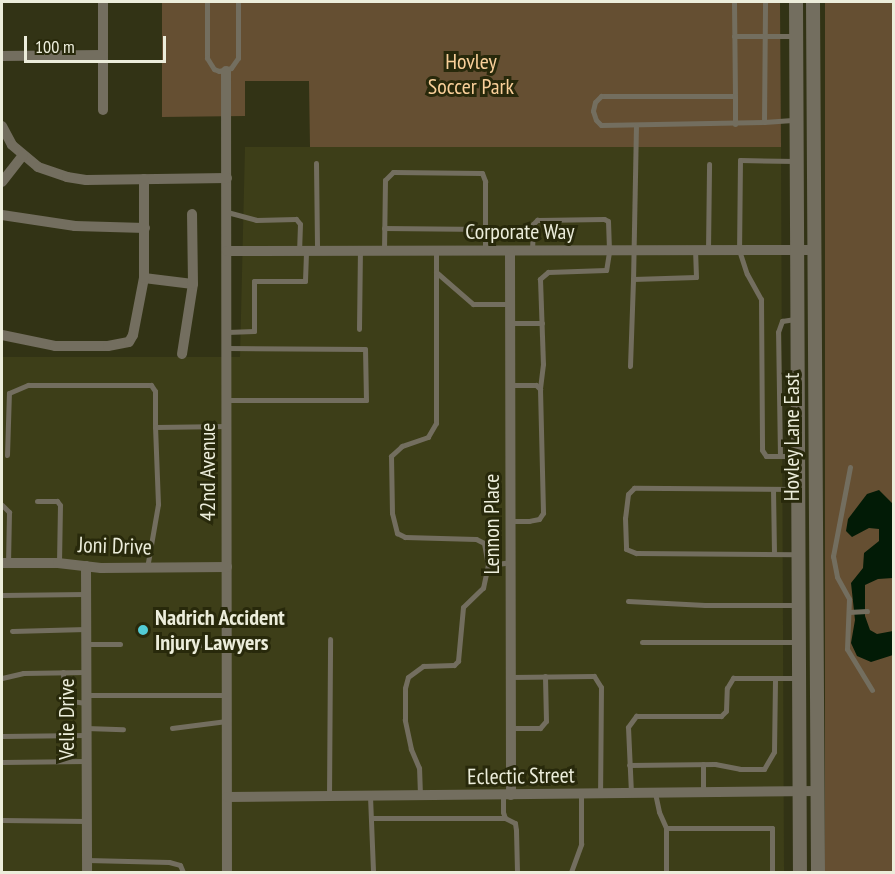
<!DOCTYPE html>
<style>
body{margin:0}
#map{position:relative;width:895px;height:874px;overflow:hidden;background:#323315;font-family:"PT Sans Narrow",sans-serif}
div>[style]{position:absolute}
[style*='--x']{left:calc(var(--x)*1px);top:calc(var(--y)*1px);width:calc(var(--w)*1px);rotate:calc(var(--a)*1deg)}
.built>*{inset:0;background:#3d3e18}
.green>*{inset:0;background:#654f32;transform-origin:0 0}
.water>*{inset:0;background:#021b06}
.service>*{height:5px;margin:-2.5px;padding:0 2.5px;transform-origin:2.5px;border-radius:2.5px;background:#736e5f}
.minor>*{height:10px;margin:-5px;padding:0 5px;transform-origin:5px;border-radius:5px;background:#736e5f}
.tertiary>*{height:14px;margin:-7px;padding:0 7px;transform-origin:7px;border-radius:7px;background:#736e5f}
.dots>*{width:16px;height:16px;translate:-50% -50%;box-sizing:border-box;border:3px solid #28290b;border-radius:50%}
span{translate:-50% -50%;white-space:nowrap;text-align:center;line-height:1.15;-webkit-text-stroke:6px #28290b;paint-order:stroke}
.park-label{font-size:22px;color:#fad09a}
.street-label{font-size:22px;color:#eceddb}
.poi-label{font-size:22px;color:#eceddb;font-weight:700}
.left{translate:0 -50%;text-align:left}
.frame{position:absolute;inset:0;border:3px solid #eceddb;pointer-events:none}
.scale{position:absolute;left:24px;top:36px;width:142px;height:27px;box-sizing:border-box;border:3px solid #eceddb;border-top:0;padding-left:8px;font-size:18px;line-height:21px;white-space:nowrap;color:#eceddb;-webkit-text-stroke:4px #28290b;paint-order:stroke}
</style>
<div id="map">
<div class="built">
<div style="clip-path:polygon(245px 147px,781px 147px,784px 872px,2px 872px,2px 357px,240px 357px)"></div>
</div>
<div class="green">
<div style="clip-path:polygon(162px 2px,780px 2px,781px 147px,310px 147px,309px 81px,245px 81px,245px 116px,162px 117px)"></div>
<div style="left:825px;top:2px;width:68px;height:870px"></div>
</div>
<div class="water">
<div style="clip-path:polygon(879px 490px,893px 504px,893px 578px,878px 579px,865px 585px,865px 616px,870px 630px,877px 634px,893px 631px,893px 655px,871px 662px,857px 656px,851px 643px,855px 620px,851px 583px,863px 568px,864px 553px,879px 541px,879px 529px,869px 528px,852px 537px,846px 531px,848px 519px,867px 494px)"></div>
</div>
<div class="service">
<div style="--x:207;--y:2;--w:56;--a:90"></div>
<div style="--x:207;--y:58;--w:13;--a:58"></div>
<div style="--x:214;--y:69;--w:5;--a:22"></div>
<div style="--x:219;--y:71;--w:12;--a:-14"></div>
<div style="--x:231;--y:68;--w:12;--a:-55"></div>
<div style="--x:238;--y:58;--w:56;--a:-90"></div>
<div style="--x:734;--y:2;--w:94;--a:89.4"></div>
<div style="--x:735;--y:96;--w:134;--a:180"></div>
<div style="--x:601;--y:96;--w:8;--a:135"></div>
<div style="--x:595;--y:102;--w:9;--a:103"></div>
<div style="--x:593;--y:111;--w:9;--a:72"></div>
<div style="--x:596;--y:120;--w:7;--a:45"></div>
<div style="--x:601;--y:125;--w:163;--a:-1.1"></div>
<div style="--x:764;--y:122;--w:120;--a:-89.5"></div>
<div style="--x:734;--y:36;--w:60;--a:0"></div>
<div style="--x:735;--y:96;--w:28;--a:90"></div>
<div style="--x:764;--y:122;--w:32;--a:-4"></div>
<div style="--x:636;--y:125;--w:154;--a:91.1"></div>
<div style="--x:633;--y:279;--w:63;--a:-1.8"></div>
<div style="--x:696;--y:277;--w:26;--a:-92"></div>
<div style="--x:795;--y:161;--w:55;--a:-179"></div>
<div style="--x:740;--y:160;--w:90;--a:90.6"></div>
<div style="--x:739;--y:250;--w:25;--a:72"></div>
<div style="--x:747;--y:274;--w:29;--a:61"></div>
<div style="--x:761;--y:299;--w:151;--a:89.6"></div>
<div style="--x:762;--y:450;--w:7;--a:56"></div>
<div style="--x:766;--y:456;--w:32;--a:0"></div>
<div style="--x:316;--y:163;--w:88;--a:89.3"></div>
<div style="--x:227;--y:212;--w:30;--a:15"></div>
<div style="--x:256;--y:220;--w:40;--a:-1.4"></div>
<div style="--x:296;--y:219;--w:6;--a:51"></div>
<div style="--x:300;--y:224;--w:27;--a:92"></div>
<div style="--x:384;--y:228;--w:101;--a:0.6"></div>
<div style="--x:384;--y:251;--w:71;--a:-89.2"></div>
<div style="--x:385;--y:180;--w:11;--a:-45"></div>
<div style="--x:393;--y:172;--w:89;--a:0.6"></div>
<div style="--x:482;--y:173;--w:9;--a:69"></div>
<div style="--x:485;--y:181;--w:69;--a:90"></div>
<div style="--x:708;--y:251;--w:87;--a:-89.3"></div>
<div style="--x:436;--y:252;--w:171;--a:90"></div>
<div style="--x:436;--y:423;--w:16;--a:120"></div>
<div style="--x:428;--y:437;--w:28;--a:161"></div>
<div style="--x:402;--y:446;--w:15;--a:138"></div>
<div style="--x:391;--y:456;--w:57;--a:89"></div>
<div style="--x:392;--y:513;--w:21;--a:76"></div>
<div style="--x:397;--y:533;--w:9;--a:27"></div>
<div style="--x:405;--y:537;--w:71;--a:1.6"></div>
<div style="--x:476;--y:539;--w:9;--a:27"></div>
<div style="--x:484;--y:543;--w:22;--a:80"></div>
<div style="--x:532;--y:252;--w:28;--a:-88"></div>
<div style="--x:533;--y:224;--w:6;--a:-45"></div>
<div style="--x:537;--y:220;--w:67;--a:-0.9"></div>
<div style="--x:604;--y:219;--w:4;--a:27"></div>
<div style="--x:608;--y:221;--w:31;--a:88"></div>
<div style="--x:609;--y:252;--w:18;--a:99"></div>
<div style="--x:606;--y:270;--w:58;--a:178"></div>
<div style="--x:548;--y:272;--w:11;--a:139"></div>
<div style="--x:540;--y:279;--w:85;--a:88"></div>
<div style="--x:543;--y:364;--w:25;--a:97"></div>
<div style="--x:436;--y:272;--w:49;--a:40.9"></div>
<div style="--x:473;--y:304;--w:36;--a:0"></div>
<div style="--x:511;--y:323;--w:31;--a:0"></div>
<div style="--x:359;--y:329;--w:78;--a:-89.3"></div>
<div style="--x:227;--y:332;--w:27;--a:-2"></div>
<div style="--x:254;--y:331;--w:50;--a:-90"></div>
<div style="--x:254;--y:281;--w:51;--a:0"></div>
<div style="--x:305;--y:281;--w:30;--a:-88"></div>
<div style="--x:630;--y:366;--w:87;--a:-88"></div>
<div style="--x:511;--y:385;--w:25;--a:0"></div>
<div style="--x:536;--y:385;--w:6;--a:45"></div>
<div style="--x:540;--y:389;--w:124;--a:88.6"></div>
<div style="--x:543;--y:513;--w:7;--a:124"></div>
<div style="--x:539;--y:519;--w:10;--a:169"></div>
<div style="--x:529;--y:521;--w:18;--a:180"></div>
<div style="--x:227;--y:400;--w:139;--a:0"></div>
<div style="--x:366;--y:400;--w:51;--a:-91.1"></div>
<div style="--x:365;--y:349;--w:138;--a:-179.6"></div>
<div style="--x:7;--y:455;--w:62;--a:-88.2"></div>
<div style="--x:9;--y:393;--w:21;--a:-23"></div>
<div style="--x:28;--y:385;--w:123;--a:0"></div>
<div style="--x:151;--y:385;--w:7;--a:56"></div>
<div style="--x:155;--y:391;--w:36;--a:90"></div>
<div style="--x:155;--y:427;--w:72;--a:-0.8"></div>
<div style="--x:780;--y:456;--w:124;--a:-90.9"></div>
<div style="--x:778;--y:332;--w:12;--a:-70"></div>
<div style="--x:782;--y:321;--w:13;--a:-9"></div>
<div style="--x:850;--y:467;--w:91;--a:100.8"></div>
<div style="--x:833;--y:556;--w:21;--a:79"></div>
<div style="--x:837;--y:577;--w:25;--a:61"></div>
<div style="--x:849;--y:599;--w:50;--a:92.3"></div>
<div style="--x:847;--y:649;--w:48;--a:58.6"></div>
<div style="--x:773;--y:489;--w:65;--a:89.1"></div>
<div style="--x:797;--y:489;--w:163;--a:-179.6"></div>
<div style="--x:634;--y:488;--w:8;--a:135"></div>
<div style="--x:628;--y:494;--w:24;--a:97"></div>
<div style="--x:625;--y:518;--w:31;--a:88"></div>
<div style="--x:626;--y:549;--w:11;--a:22"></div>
<div style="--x:636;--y:553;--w:162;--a:0.4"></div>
<div style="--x:37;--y:501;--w:20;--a:0"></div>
<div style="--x:57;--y:501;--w:5;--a:53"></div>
<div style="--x:60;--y:505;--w:58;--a:91"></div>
<div style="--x:2;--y:505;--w:10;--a:45"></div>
<div style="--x:9;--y:512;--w:51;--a:91.1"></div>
<div style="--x:147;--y:568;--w:65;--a:-80.2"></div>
<div style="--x:158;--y:504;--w:77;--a:-92.2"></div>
<div style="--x:2;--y:595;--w:83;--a:-0.7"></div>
<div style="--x:628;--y:601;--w:77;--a:3"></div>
<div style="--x:705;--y:605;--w:92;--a:0"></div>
<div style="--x:849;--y:612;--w:18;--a:-3"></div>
<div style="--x:12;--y:631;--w:74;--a:-1.5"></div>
<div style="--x:642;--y:642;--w:156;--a:0"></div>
<div style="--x:86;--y:644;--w:34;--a:0"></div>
<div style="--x:159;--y:645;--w:68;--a:0"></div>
<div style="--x:63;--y:672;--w:28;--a:88"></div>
<div style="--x:64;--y:700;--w:22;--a:8"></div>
<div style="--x:511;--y:677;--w:83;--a:-0.7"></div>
<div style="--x:594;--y:676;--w:13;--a:58"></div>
<div style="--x:601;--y:687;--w:107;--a:90.5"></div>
<div style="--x:2;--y:678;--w:22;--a:-13"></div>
<div style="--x:23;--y:673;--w:63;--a:-0.9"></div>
<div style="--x:86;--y:695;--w:141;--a:0"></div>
<div style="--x:86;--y:728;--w:37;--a:2"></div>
<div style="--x:172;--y:728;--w:55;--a:-7.3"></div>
<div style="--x:512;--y:728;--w:28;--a:0"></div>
<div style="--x:540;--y:728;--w:9;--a:-49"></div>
<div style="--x:546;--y:721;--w:45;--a:-91.3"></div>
<div style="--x:2;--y:736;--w:84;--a:-0.7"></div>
<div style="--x:2;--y:762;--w:84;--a:-0.7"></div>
<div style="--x:629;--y:765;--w:86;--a:-0.7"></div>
<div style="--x:715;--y:764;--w:25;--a:11"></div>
<div style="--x:740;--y:769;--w:24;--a:0"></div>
<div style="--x:764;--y:769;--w:20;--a:-60"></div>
<div style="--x:774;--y:752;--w:74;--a:-89.2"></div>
<div style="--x:703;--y:792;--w:28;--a:-90"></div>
<div style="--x:631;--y:793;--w:66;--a:-92.6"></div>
<div style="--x:628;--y:727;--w:14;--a:-54"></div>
<div style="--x:636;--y:716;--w:85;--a:0"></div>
<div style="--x:721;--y:716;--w:7;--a:-45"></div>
<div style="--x:726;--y:711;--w:23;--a:-88"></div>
<div style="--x:727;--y:688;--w:12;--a:-59"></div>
<div style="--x:733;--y:678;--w:64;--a:0"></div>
<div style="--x:655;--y:793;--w:19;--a:78"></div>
<div style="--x:659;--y:812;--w:17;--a:66"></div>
<div style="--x:420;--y:795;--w:27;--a:-92"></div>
<div style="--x:419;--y:768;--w:21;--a:-113"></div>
<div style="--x:411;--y:749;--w:30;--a:-102"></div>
<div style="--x:405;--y:720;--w:32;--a:-90"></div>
<div style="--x:405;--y:688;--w:11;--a:-75"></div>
<div style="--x:408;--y:677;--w:19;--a:-36"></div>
<div style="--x:423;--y:666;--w:31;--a:-2"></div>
<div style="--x:454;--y:665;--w:6;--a:-45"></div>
<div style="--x:458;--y:661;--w:54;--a:-84.7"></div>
<div style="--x:463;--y:607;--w:28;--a:-44"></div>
<div style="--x:483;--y:588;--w:24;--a:-78"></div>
<div style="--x:488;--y:565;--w:23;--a:-7"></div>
<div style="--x:503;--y:795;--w:17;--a:90"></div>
<div style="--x:503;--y:812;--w:6;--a:72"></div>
<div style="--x:505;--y:818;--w:11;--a:27"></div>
<div style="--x:515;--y:823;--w:7;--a:82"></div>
<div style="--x:516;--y:830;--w:42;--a:88.6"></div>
<div style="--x:370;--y:796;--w:76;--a:87.7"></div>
<div style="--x:329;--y:797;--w:158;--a:-89.6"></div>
<div style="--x:372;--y:818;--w:133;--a:0"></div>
<div style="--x:2;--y:820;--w:85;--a:0.7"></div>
<div style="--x:87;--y:860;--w:82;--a:1.4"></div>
<div style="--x:169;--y:862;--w:11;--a:15"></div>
<div style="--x:180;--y:865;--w:8;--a:67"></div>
<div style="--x:571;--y:872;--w:30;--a:-70"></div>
<div style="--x:581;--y:844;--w:50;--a:-90"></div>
<div style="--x:666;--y:872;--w:44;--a:-90"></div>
<div style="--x:666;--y:828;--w:106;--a:0"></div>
<div style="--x:772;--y:828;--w:44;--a:90"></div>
</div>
<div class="minor">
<div style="--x:103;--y:2;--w:108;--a:90"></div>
<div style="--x:2;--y:56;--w:101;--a:-0.6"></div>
<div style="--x:226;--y:71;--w:801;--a:89.93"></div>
<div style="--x:2;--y:126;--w:21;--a:62"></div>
<div style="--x:12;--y:145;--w:34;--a:40"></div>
<div style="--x:38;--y:167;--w:31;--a:19"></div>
<div style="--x:67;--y:177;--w:19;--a:9"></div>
<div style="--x:86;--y:180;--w:141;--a:-0.8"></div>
<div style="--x:2;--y:182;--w:34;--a:-52"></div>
<div style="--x:2;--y:215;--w:74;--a:8.6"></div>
<div style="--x:75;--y:226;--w:70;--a:1.6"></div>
<div style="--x:227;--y:251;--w:586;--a:-0.1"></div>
<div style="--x:510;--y:252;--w:543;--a:89.89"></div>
<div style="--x:144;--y:278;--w:49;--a:7"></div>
<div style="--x:2;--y:335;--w:54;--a:11.7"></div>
<div style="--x:55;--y:346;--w:53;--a:0"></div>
<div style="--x:108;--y:346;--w:21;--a:-11"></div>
<div style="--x:129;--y:342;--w:8;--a:-60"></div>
<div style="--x:133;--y:335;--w:58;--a:-79.1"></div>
<div style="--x:144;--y:278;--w:99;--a:-90"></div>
<div style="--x:182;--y:354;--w:71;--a:-81.1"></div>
<div style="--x:193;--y:284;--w:70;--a:-90.8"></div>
<div style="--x:2;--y:563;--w:56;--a:0"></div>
<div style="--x:58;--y:563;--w:43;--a:6.6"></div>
<div style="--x:101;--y:568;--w:126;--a:-0.5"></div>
<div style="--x:86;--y:566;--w:306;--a:89.8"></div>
<div style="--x:227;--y:797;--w:590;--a:-0.58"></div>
</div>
<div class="tertiary">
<div style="--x:796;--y:2;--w:870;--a:89.74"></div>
<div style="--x:813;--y:2;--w:870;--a:89.67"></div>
</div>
<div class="dots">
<div style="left:143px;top:630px;background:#52ccd5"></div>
</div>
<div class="park-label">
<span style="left:471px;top:74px">Hovley<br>Soccer Park</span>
</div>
<div class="street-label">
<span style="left:520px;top:232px">Corporate Way</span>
<span style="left:792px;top:437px;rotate:-90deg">Hovley Lane East</span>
<span style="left:208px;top:472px;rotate:-90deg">42nd Avenue</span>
<span style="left:492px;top:524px;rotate:-90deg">Lennon Place</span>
<span style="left:115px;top:546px;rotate:2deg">Joni Drive</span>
<span style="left:67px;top:719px;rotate:-90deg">Velie Drive</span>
<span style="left:521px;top:776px;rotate:-1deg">Eclectic Street</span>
</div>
<div class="poi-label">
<span class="left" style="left:155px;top:630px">Nadrich Accident<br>Injury Lawyers</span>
</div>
<div class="frame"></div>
<div class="scale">100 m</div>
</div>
